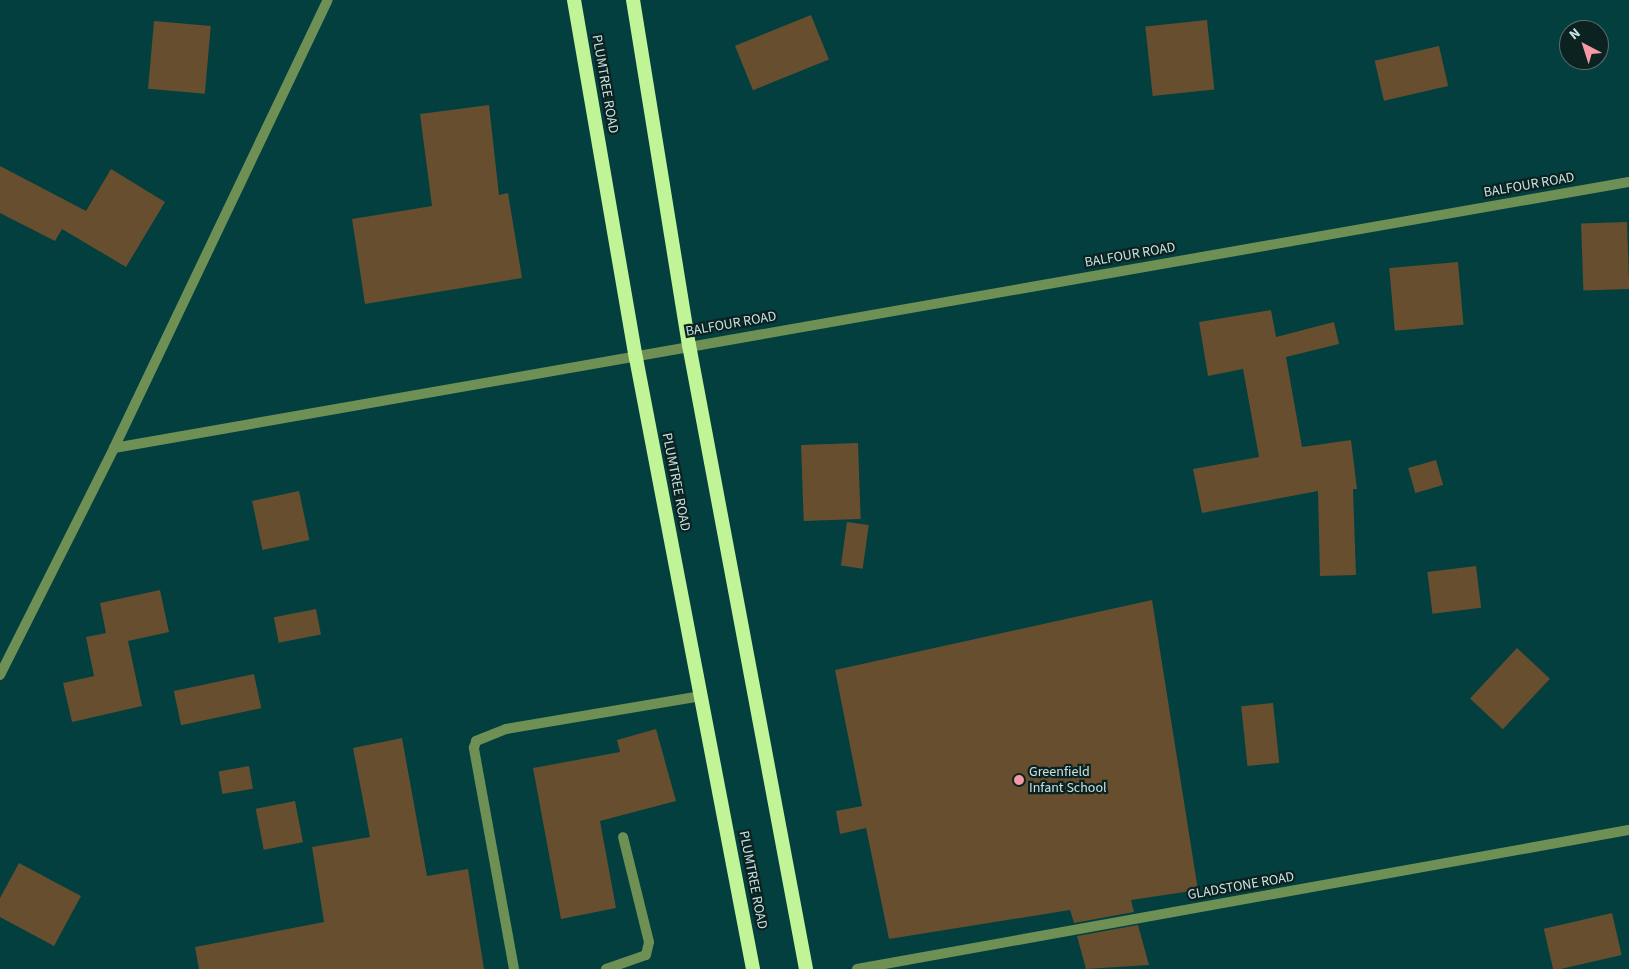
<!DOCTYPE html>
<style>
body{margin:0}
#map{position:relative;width:1629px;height:969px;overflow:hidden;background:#023f3e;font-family:"Source Sans 3",sans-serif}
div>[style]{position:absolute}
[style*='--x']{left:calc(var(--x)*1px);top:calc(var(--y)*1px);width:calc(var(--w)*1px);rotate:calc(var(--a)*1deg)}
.building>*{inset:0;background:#664e2f;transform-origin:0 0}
.service>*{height:10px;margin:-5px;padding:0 5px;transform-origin:5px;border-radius:5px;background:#6e9054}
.minor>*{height:10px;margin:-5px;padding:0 5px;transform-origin:5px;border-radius:5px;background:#6e9054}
.trunk>*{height:14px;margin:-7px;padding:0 7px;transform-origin:7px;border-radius:7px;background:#c0f496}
.dots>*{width:14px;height:14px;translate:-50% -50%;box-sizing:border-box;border:2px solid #0c2221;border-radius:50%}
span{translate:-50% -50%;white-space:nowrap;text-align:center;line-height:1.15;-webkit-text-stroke:4.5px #0c2221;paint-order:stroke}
.street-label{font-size:14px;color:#c8e2e1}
.poi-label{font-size:14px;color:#c8e2e1}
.left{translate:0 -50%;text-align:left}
.north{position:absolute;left:1559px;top:20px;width:50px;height:50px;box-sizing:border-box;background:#0c2221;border:1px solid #576f6e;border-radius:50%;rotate:320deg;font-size:14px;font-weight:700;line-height:20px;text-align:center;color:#c8e2e1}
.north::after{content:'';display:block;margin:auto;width:18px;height:22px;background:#f49aa4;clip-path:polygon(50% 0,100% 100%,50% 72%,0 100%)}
</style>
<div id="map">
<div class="building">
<div style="left:811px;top:15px;width:48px;height:82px;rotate:68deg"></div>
<div style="left:1207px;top:20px;width:70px;height:62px;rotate:84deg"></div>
<div style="left:154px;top:21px;width:57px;height:68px;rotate:5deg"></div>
<div style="left:1439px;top:46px;width:41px;height:66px;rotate:77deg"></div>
<div style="clip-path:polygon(489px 105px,499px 195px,508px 193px,522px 278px,365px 304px,352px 219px,432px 206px,420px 114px)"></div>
<div style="clip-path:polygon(0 166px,86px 211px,111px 169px,165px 202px,126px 267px,62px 229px,55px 241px,0 213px)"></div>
<div style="left:1627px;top:222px;width:67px;height:46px;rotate:88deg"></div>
<div style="left:1458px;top:262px;width:63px;height:69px;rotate:85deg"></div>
<div style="clip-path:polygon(1271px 310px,1276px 337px,1334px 322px,1339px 344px,1286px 357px,1302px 447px,1351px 440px,1357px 489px,1353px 489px,1356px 575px,1320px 576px,1318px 491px,1202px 513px,1193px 469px,1259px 457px,1243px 369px,1208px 376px,1199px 322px)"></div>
<div style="left:858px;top:443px;width:76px;height:57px;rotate:88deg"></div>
<div style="left:1436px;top:460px;width:26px;height:29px;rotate:74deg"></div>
<div style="left:299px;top:491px;width:50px;height:48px;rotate:78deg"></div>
<div style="left:847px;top:522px;width:22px;height:44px;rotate:8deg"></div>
<div style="left:1476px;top:566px;width:42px;height:49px;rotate:83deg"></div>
<div style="clip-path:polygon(160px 590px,169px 632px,128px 641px,142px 706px,72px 722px,63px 683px,94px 676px,86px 637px,106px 633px,100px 603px)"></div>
<div style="clip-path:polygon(1152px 600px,1198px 890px,1131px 900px,1134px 912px,1074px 923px,1070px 910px,889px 939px,866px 828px,840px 834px,836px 811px,862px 806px,835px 670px)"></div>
<div style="left:316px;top:609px;width:26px;height:43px;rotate:79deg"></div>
<div style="left:1517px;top:648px;width:45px;height:69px;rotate:43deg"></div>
<div style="left:254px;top:674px;width:35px;height:82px;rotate:78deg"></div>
<div style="left:1273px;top:703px;width:60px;height:32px;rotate:84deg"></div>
<div style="clip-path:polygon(656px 729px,676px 801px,600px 821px,616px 908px,561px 919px,533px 768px,620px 752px,617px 740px)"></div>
<div style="clip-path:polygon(402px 738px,427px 876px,468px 869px,484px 969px,199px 969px,195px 947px,324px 922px,312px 847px,370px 837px,353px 748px)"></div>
<div style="left:249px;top:766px;width:23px;height:31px;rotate:80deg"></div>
<div style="left:295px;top:801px;width:42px;height:40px;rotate:79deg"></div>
<div style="clip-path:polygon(19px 863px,81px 896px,54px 946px,0 917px,0 898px)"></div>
<div style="left:1612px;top:913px;width:43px;height:70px;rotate:77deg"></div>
<div style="clip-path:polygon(1138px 925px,1149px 965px,1086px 969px,1077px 936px)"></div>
</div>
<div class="service">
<div style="--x:514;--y:969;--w:225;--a:-100.3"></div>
<div style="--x:474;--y:748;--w:7;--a:-74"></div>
<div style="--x:476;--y:741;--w:32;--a:-22"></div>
<div style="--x:506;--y:729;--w:198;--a:-9.6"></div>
<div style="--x:606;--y:969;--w:42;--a:-19.3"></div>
<div style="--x:646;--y:955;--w:13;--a:-77"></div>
<div style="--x:649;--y:942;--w:108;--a:-103.9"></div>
</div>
<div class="minor">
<div style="--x:114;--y:448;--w:1538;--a:-9.96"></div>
<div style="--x:0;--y:675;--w:254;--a:-63.3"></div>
<div style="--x:114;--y:448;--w:496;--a:-64.5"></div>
<div style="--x:857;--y:969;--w:784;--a:-10.21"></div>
</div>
<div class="trunk">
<div style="--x:574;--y:0;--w:363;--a:80.2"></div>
<div style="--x:636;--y:358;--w:622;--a:79.16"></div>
<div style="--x:633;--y:0;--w:350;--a:80.8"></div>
<div style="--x:689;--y:345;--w:635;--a:79.38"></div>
</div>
<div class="dots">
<div style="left:1019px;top:780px;background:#f49aa4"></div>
</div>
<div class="street-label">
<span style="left:605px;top:84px;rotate:80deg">PLUMTREE ROAD</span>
<span style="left:1529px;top:185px;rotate:-10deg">BALFOUR ROAD</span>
<span style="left:1130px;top:255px;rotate:-10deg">BALFOUR ROAD</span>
<span style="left:731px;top:324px;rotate:-10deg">BALFOUR ROAD</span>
<span style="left:676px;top:482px;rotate:79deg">PLUMTREE ROAD</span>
<span style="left:753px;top:880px;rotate:79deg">PLUMTREE ROAD</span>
<span style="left:1241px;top:886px;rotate:-10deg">GLADSTONE ROAD</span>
</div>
<div class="poi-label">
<span class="left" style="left:1029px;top:780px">Greenfield<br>Infant School</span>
</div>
<div class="north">N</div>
</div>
